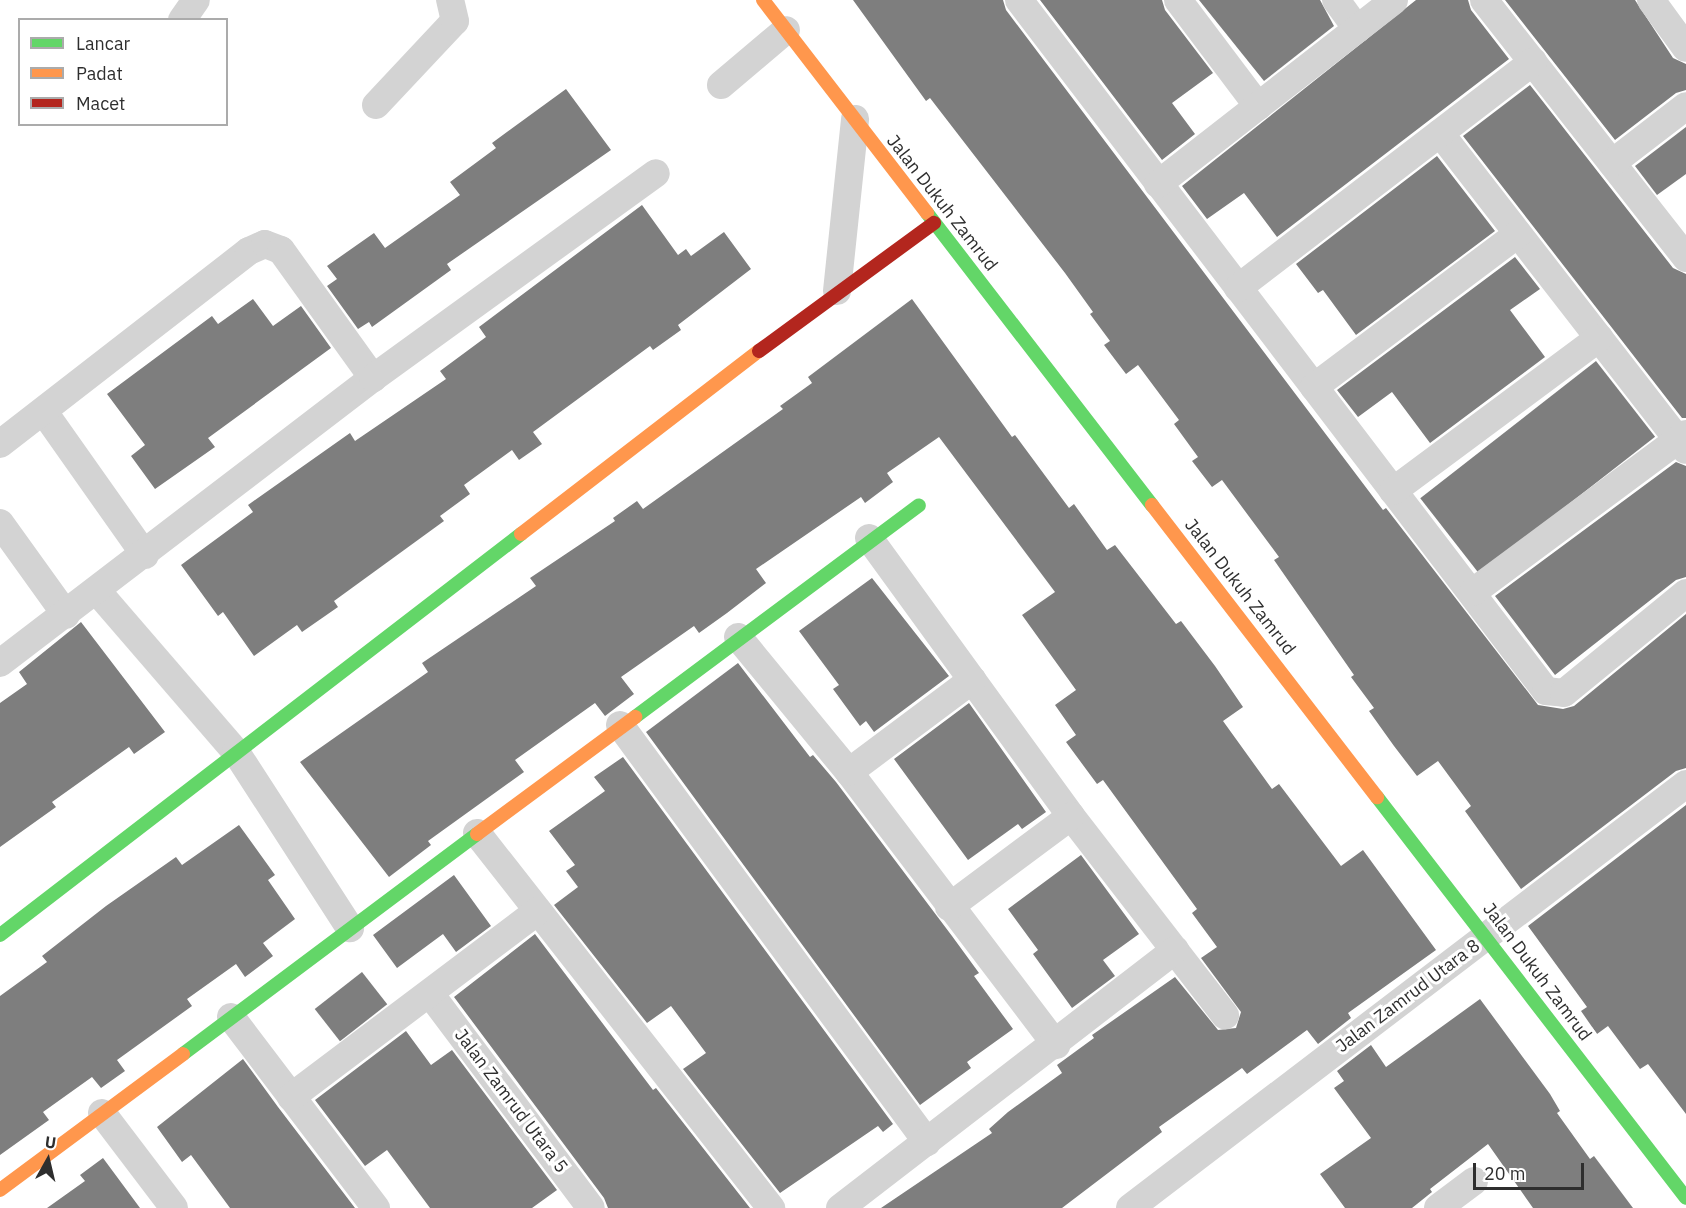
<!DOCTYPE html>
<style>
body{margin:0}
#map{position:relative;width:1686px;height:1208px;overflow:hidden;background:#fff;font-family:"IBM Plex Sans",sans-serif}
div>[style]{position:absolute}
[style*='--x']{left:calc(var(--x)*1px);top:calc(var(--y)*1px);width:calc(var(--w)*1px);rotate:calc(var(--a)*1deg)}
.building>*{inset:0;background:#7e7e7e;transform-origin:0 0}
.street>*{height:28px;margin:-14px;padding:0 14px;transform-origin:14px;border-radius:14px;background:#d3d3d3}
.fast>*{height:14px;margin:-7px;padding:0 7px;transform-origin:7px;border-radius:7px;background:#63d668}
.slow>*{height:14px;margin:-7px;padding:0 7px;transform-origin:7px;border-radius:7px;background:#ff974d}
.jam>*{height:14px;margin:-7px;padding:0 7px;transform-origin:7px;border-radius:7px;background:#b3261e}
span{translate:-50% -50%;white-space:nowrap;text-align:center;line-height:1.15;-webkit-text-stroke:6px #fff;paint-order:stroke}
.street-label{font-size:18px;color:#2e2e2e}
.legend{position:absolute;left:18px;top:18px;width:210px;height:108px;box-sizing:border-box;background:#fff;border:2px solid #ababab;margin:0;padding:8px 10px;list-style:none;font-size:18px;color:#2e2e2e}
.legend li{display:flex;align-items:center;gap:12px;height:30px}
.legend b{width:30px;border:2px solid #ababab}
.north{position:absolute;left:18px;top:1130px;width:60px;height:60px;-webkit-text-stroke:4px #fff;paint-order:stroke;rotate:8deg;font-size:16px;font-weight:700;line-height:24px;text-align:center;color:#2e2e2e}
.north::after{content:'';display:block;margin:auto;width:21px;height:27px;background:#2e2e2e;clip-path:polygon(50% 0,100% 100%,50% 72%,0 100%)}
.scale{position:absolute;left:1473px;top:1163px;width:111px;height:27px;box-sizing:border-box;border:3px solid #2e2e2e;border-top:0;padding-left:8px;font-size:18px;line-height:21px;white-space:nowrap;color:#2e2e2e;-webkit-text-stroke:4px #fff;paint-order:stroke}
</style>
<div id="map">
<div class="building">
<div style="clip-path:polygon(853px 0,1003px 0,1006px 10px,1383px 510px,1386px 508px,1538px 705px,1563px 709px,1574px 706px,1686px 614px,1686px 768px,1676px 771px,1521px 889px,1465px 811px,1471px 806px,1438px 761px,1417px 776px,1394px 746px,1369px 711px,1374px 708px,1351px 677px,1354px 675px,1274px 560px,1279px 557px,1222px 480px,1212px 487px,1192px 461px,1198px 457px,1174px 424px,1179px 420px,1138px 365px,1126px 374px,1104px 345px,1110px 341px,1090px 314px,1093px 312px,1065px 273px,930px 98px,926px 101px)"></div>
<div style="clip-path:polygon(1040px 0,1162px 0,1165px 10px,1213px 73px,1172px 103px,1195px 134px,1162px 160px)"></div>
<div style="clip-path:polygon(1199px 0,1320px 0,1334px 26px,1264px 81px)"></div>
<div style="clip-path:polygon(1416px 0,1468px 0,1471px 10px,1509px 59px,1277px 237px,1244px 193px,1207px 219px,1182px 186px)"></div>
<div style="clip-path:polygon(1505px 0,1635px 0,1673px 58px,1686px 64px,1686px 90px,1676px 93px,1615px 140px)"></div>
<div style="clip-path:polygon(1530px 85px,1673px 268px,1686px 274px,1686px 418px,1682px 418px,1463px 136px)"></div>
<div style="clip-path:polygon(566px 89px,611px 150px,447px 264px,451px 270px,372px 327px,369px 322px,358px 329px,327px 286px,337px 279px,327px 266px,374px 233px,385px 248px,460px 195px,450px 182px,496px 148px,492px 143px)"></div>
<div style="clip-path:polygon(1686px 127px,1686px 174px,1657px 195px,1635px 166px)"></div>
<div style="clip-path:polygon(1437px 156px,1495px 231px,1356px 335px,1323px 290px,1318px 293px,1296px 264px)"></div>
<div style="clip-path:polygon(642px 205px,678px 255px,686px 249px,691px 256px,724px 232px,751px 269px,678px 325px,681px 330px,653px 350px,650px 346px,533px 432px,542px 444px,519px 460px,512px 450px,464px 485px,470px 494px,440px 516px,444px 521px,334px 601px,338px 607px,302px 632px,297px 625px,254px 656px,223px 612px,218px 616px,181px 565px,253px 512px,248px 505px,350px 433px,355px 441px,446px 379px,440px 371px,486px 337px,479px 327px)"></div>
<div style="clip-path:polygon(1515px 257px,1540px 289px,1510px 310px,1545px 357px,1430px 443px,1392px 392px,1358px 417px,1337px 390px)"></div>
<div style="clip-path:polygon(253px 299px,273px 326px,301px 306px,331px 348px,208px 438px,215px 447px,155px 489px,131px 456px,145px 445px,107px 394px,212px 316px,218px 324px)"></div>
<div style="clip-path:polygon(912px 299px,1012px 437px,1015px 435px,1069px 508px,1074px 504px,1107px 550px,1115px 545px,1176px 624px,1181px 621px,1215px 666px,1243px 707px,1223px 721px,1272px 789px,1279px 784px,1341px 866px,1363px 850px,1436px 950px,1348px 1013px,1351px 1018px,1318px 1044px,1307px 1030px,1247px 1074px,1242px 1068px,1159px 1127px,1162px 1132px,1062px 1208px,881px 1208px,992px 1133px,989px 1129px,1008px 1112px,1062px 1073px,1057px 1065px,1094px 1038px,1092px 1035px,1175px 977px,1218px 1030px,1236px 1028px,1241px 1012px,1201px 958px,1217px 947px,1192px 913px,1197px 909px,1103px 780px,1097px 784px,1066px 742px,1076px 735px,1055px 705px,1076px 690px,1022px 615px,1055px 592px,939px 437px,887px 473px,893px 482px,865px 503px,861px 497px,756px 569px,766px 583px,727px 613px,699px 633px,694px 626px,621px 677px,634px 694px,605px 716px,595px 703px,515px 760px,524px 772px,428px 841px,431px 845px,389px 877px,300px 762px,428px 672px,422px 663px,536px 586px,530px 578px,615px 521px,613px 518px,637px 501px,643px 509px,783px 409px,780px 406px,812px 383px,808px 377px)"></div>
<div style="left:1596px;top:361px;width:96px;height:223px;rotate:52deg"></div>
<div style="clip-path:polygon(1676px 462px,1686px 466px,1686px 577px,1676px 580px,1555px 675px,1495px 596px)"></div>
<div style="clip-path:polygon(872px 578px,949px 676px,874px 732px,866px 721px,860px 726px,833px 689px,839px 685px,799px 631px)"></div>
<div style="clip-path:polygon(81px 622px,165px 732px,134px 754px,129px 747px,52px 802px,56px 807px,0 847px,0 703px,27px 684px,19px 672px)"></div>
<div style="clip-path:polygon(738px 663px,810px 757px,813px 755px,836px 782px,952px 936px,979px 973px,974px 976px,1013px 1029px,967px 1062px,971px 1068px,920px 1105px,646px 732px)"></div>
<div style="clip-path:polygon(969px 703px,1046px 812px,1022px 829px,1018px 824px,968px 860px,894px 759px)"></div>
<div style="clip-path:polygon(623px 757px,893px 1124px,883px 1132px,878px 1126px,780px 1193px,683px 1069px,706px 1053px,671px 1006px,647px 1023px,554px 905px,578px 887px,566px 871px,575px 865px,549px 831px,605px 791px,594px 777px)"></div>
<div style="clip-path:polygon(1686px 805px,1686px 1114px,1648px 1064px,1640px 1069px,1608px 1026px,1597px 1034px,1581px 1011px,1587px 1007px,1528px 926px)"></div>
<div style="clip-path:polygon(239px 825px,275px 875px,268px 880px,295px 919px,263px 943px,273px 956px,245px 977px,236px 964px,187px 999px,192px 1006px,117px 1060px,125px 1071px,101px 1088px,92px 1077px,43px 1112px,49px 1120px,0 1155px,0 996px,47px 962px,42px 956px,106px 906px,176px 857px,182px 865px)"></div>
<div style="clip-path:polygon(1081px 855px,1139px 934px,1103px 960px,1115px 976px,1072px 1008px,1033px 954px,1038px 950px,1008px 909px)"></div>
<div style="clip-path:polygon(454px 875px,491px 926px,456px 952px,443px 934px,397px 968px,373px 935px)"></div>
<div style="clip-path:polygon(535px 934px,653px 1090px,656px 1088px,750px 1208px,608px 1208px,604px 1198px,454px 997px)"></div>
<div style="left:362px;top:972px;width:41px;height:60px;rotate:52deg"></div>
<div style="clip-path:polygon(1480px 999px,1550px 1094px,1560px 1111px,1557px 1113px,1590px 1159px,1594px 1156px,1633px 1208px,1533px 1208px,1488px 1144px,1430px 1189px,1432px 1192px,1412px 1208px,1345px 1208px,1320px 1174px,1371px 1138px,1334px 1088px,1344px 1081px,1337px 1071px,1371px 1045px,1386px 1067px)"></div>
<div style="clip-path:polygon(406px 1031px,431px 1065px,452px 1050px,557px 1190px,532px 1208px,430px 1208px,387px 1150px,365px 1166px,315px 1100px)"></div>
<div style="clip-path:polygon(243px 1059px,278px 1107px,355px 1208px,230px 1208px,191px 1155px,182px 1162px,157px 1127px)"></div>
<div style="clip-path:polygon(103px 1158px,140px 1208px,47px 1208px,85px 1181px,80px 1175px)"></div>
</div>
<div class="street">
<div style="--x:1019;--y:0;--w:869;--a:52.67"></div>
<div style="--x:1546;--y:691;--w:18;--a:6"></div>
<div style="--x:1564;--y:693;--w:158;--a:-39.3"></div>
<div style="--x:1178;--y:0;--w:133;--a:53"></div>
<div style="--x:1336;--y:0;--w:36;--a:54"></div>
<div style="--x:1484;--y:0;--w:328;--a:51.9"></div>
<div style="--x:1651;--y:0;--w:59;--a:53.9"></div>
<div style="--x:182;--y:20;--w:24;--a:-55"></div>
<div style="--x:721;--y:85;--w:85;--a:-40.2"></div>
<div style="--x:376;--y:105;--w:115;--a:-46.8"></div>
<div style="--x:455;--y:21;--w:22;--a:-103"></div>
<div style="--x:1440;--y:133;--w:401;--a:52.2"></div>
<div style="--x:1612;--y:163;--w:93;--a:-37.6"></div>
<div style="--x:1158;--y:184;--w:299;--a:-37.9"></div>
<div style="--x:1238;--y:288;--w:372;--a:-37.5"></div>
<div style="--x:837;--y:291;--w:173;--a:-84"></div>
<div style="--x:1314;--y:387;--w:255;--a:-36.9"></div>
<div style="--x:44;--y:412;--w:175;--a:54.8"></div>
<div style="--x:0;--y:444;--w:315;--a:-37.8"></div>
<div style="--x:249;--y:251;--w:17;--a:-24"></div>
<div style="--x:265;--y:244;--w:17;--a:21"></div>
<div style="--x:281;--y:250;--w:158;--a:54.3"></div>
<div style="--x:1393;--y:491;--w:257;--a:-36.6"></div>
<div style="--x:0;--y:523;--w:113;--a:54.3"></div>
<div style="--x:869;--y:538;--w:344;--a:54"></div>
<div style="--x:1071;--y:816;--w:252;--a:52.3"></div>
<div style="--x:97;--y:591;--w:213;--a:49.2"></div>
<div style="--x:236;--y:752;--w:210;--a:57.1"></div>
<div style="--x:1473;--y:592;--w:265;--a:-36.6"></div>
<div style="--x:738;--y:637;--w:175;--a:50.6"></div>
<div style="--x:849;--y:772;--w:343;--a:52.8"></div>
<div style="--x:0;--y:663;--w:469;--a:-37.4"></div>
<div style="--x:373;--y:378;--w:349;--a:-35.9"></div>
<div style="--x:620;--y:725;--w:518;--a:53.64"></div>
<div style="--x:849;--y:772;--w:154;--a:-36.8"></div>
<div style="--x:477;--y:833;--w:477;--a:51.9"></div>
<div style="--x:949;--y:907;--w:152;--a:-36.7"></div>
<div style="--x:431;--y:995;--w:266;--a:53.1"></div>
<div style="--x:231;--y:1017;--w:240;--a:52.8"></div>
<div style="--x:291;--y:1097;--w:309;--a:-37"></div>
<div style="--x:102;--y:1113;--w:119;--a:52.8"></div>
<div style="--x:840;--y:1208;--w:423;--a:-37.6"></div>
<div style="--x:1130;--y:1208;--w:699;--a:-37.33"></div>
<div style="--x:1438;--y:1208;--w:45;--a:-36.9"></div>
</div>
<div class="fast">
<div style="--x:927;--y:213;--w:369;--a:52.4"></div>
<div style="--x:635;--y:717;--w:354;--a:-36.7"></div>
<div style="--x:1377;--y:797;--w:506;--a:52.38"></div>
<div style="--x:0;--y:935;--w:657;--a:-37.58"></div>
<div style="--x:183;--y:1054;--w:367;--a:-36.8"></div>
</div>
<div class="slow">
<div style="--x:763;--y:0;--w:269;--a:52.4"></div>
<div style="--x:1152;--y:505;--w:369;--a:52.4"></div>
<div style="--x:521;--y:534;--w:300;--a:-37.6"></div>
<div style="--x:477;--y:834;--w:197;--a:-36.5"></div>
<div style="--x:0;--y:1190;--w:228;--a:-36.6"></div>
</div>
<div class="jam">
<div style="--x:759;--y:351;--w:217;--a:-36.2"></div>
</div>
<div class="street-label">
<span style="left:942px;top:203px;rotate:52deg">Jalan Dukuh Zamrud</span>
<span style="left:1240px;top:587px;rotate:52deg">Jalan Dukuh Zamrud</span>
<span style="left:1537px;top:972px;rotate:53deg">Jalan Dukuh Zamrud</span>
<span style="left:1408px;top:996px;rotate:-37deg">Jalan Zamrud Utara 8</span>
<span style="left:511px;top:1101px;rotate:53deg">Jalan Zamrud Utara 5</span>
</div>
<ul class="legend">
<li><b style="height:8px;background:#63d668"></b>Lancar</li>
<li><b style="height:8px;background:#ff974d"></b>Padat</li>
<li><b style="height:8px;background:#b3261e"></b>Macet</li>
</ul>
<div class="north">U</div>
<div class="scale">20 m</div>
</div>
